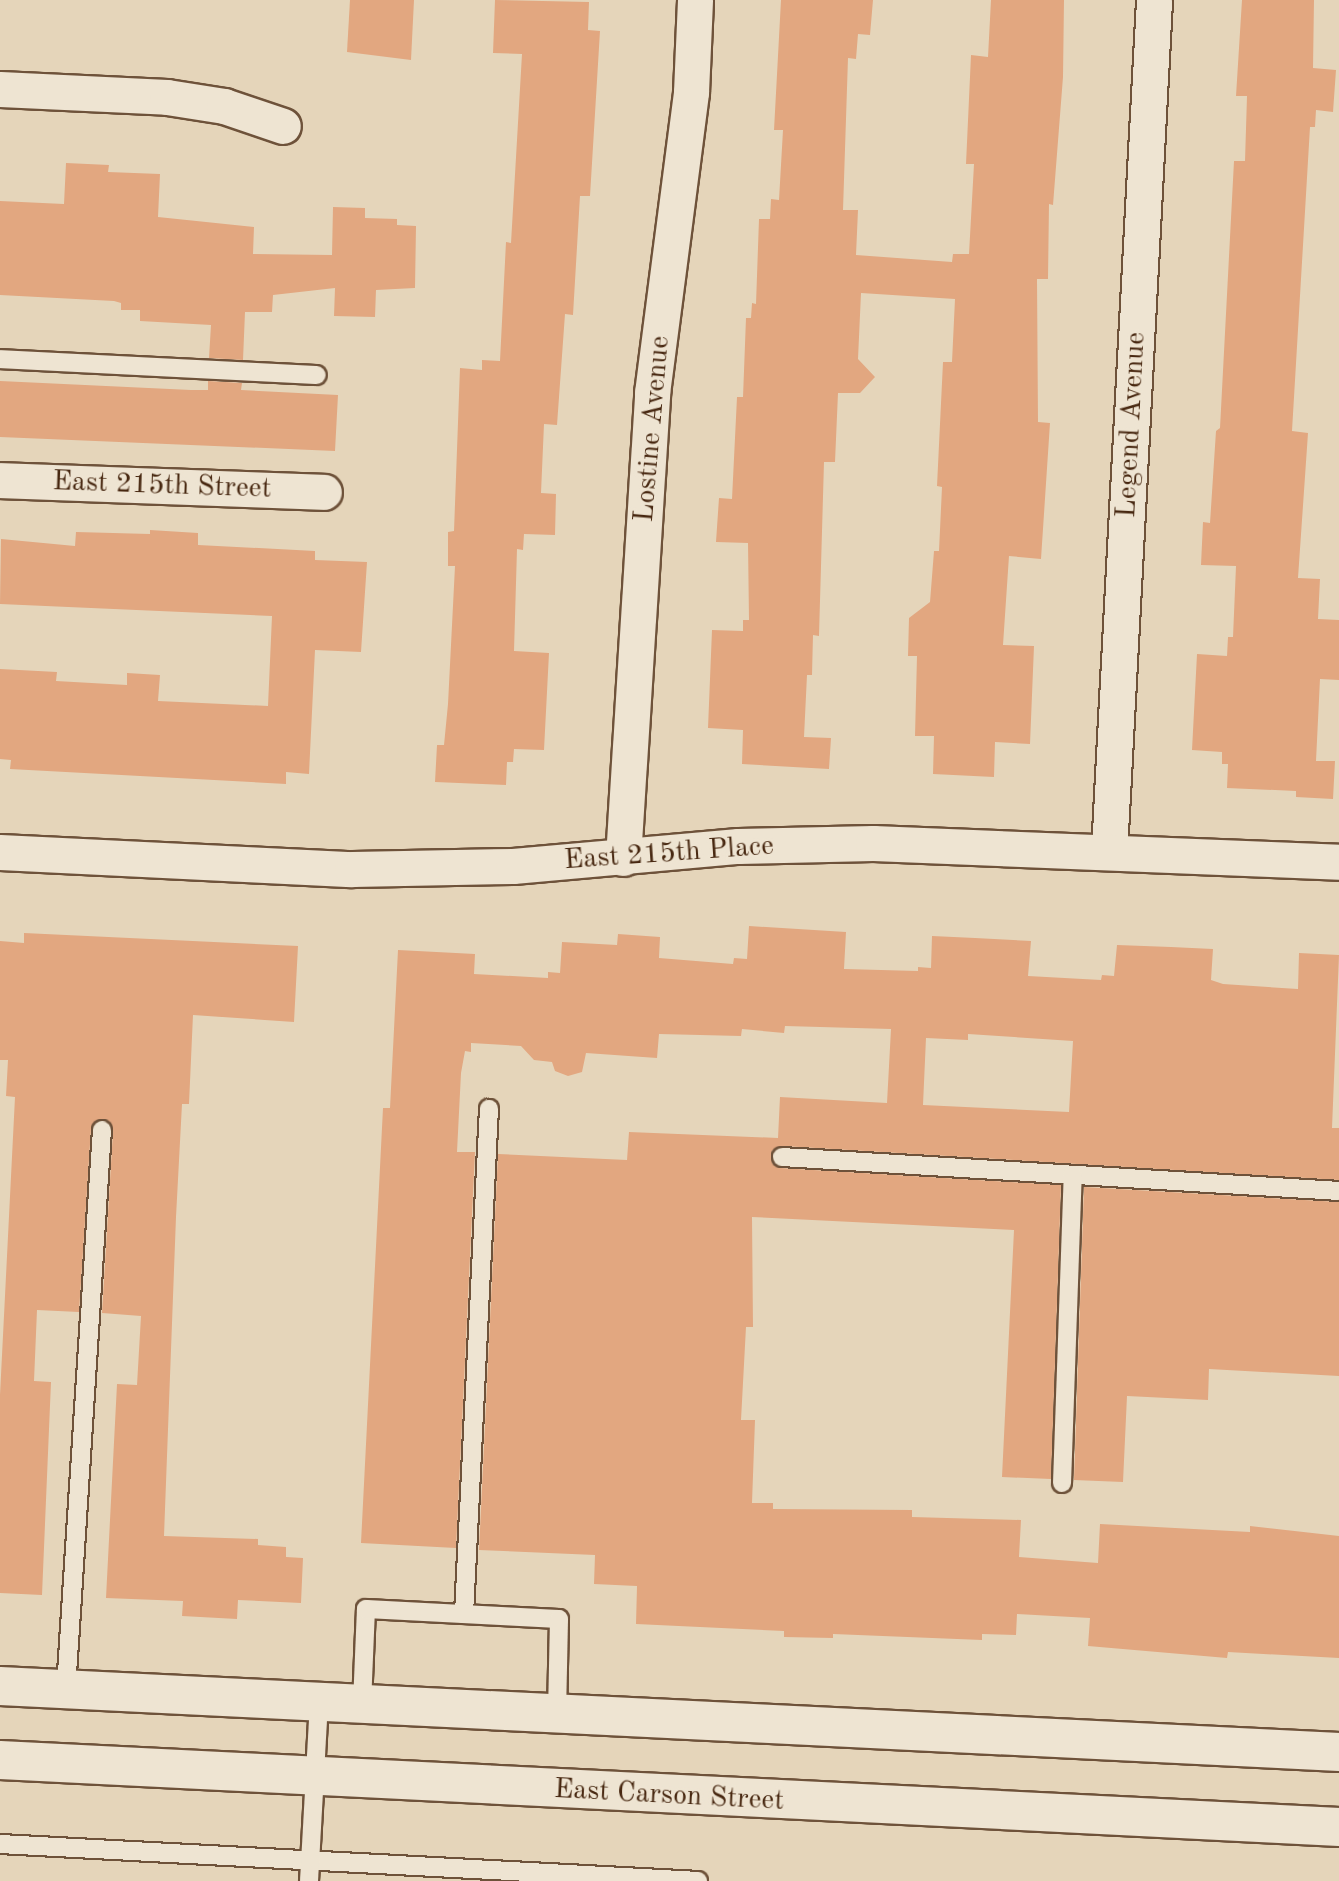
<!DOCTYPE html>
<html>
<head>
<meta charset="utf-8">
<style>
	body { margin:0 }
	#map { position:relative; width:1339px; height:1881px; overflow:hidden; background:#e5d5ba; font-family:"Old Standard TT",serif }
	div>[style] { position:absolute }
	.building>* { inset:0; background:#e2a780 }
	.roads { filter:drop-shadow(2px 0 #6e523a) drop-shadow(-2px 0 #6e523a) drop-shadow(0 2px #6e523a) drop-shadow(0 -2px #6e523a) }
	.lane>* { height:18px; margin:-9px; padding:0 9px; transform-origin:9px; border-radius:9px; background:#eee4d2 }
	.street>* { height:35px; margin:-17.5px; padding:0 17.5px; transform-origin:17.5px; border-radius:17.5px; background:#eee4d2 }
	.secondary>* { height:38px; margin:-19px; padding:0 19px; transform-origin:19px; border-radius:19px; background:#eee4d2 }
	span { translate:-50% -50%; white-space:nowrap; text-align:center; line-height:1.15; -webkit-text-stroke:6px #eee4d2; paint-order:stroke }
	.street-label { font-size:28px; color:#472710 }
</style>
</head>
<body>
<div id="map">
	<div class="building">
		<div style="clip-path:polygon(350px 0,414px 0,411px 60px,347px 52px)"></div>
		<div style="clip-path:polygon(495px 0,589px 2px,588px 30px,600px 31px,590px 196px,580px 196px,573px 315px,565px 314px,557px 425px,544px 424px,541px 493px,556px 494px,555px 535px,524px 534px,523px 550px,517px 549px,514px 651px,549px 653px,544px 750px,514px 749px,513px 762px,507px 762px,506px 785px,435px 782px,437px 745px,444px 745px,448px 704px,455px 566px,448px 566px,448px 532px,454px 531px,460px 368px,482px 370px,482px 360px,500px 361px,506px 242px,511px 243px,522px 54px,493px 53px)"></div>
		<div style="clip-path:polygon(781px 0,873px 0,870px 35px,858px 34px,856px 59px,848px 58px,843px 210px,858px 210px,856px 255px,952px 262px,953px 254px,969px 254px,974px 164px,966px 164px,971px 55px,988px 57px,991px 0,1064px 0,1063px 77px,1053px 205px,1049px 204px,1048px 279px,1037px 279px,1038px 422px,1050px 423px,1041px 559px,1009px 556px,1003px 645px,1034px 646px,1030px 744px,995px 742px,994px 777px,933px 774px,934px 736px,915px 736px,917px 656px,908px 656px,909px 618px,930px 602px,934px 551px,939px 551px,942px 487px,937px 486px,943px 362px,952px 362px,955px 299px,861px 293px,858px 359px,875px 377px,860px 393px,838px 393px,835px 462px,824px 462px,819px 636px,813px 635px,812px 675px,807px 675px,804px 737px,831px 738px,829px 769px,742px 764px,743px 730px,708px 728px,712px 630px,743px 631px,743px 620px,749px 620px,748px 543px,716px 542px,719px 498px,732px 499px,737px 397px,743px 397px,746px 318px,751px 318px,752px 303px,756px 304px,759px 219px,770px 219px,771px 199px,779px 200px,783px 130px,774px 130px)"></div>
		<div style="clip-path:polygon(1242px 0,1314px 0,1313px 68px,1336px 70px,1333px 112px,1316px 110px,1315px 127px,1310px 127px,1292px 431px,1308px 433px,1298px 578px,1320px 579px,1318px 619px,1339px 620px,1339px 680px,1320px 679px,1316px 761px,1335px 761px,1333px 799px,1296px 797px,1296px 791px,1227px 788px,1228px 764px,1222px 764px,1222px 752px,1192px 750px,1197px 654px,1227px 656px,1228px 637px,1233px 637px,1236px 566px,1201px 565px,1203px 522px,1210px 523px,1216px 431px,1220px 428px,1234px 161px,1245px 161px,1247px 96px,1236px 96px)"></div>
		<div style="clip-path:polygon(66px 163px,109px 165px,108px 172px,160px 174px,158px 217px,254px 227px,253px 254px,332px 255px,333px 207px,365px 208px,365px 218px,397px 219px,397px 225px,416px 226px,415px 288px,376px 290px,375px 317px,334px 316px,335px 288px,273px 295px,272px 312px,245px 312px,243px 360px,209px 358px,211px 325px,140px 321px,140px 310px,121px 310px,121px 303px,114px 301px,0 295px,0 201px,64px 204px)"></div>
		<div style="clip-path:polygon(0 381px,191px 390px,208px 390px,208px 381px,242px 383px,241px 390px,338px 395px,335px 451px,0 437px)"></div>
		<div style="clip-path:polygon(150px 530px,198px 533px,198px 545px,315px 551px,315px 560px,367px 562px,361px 652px,315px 650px,309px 774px,286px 772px,286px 784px,10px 769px,11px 760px,0 759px,0 669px,57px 672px,56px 681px,127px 685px,127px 673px,160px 675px,158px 701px,268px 706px,272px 616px,0 604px,1px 539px,75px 546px,76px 532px,150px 534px)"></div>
		<div style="clip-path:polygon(evenodd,749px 926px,846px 932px,844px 969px,918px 971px,918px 967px,931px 968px,932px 936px,975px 938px,1031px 941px,1028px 976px,1101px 980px,1102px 975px,1114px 976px,1117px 945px,1171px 947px,1213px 949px,1211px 980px,1223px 984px,1298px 989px,1299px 953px,1339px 955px,1332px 1128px,1339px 1128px,1339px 1180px,783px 1146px,772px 1151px,772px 1163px,781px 1168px,1061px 1185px,1051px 1479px,1002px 1477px,1014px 1230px,752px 1217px,753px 1327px,746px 1327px,741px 1420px,755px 1420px,752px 1503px,773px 1503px,773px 1509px,912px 1510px,912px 1517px,1021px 1520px,1019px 1557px,1098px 1563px,1100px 1524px,1250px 1532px,1250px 1526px,1339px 1536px,1339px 1658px,1228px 1652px,1227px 1658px,1088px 1646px,1090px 1618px,1017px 1614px,1016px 1635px,982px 1634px,982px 1640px,833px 1634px,833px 1638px,784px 1637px,784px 1631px,636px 1624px,637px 1586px,594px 1584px,595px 1555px,479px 1550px,498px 1154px,627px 1160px,629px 1132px,778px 1138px,780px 1097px,887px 1103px,891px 1029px,785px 1026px,784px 1033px,742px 1029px,741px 1036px,659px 1034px,657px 1058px,586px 1053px,582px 1072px,568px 1076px,555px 1071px,552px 1062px,534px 1060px,521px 1046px,471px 1043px,471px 1052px,465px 1051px,461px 1073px,457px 1152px,475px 1152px,456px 1548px,361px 1543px,383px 1108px,390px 1108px,398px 950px,475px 954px,474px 974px,548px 978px,548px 972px,560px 973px,562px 942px,617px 945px,618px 934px,660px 937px,659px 958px,733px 964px,734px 958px,747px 959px,749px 926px,968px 1034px,1073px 1041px,1069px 1112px,923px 1105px,926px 1038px,968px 1040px,968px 1034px)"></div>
		<div style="clip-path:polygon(24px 933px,298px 946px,294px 1022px,193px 1015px,189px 1104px,182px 1104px,176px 1217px,164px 1536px,258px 1539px,258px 1545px,286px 1547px,286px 1557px,303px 1558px,301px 1603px,238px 1600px,237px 1619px,182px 1616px,183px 1601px,106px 1598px,117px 1384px,137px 1385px,141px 1316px,102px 1313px,113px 1131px,102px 1119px,91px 1129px,79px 1312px,37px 1310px,34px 1381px,51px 1382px,42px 1595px,0 1593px,0 1395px,15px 1097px,6px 1096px,8px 1060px,0 1060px,0 941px,24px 943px)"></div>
		<div style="clip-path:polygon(1084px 1187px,1339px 1202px,1339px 1376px,1209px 1369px,1208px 1400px,1127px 1396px,1123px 1482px,1074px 1480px)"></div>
	</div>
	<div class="roads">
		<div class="lane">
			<div style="left:0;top:359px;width:317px;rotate:2.9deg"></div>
			<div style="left:782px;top:1157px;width:558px;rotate:3.49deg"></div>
			<div style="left:1062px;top:1483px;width:308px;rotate:-88deg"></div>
			<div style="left:464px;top:1614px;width:506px;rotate:-87.17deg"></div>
			<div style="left:66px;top:1689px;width:560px;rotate:-86.32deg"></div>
			<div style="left:362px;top:1704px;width:95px;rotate:-87.6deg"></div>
			<div style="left:366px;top:1609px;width:193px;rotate:3deg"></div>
			<div style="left:559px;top:1619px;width:95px;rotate:91.2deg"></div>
			<div style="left:0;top:1844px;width:699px;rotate:3.03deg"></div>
			<div style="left:309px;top:1881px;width:179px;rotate:-86.8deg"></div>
		</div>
		<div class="street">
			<div style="left:0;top:89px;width:167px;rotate:2.7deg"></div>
			<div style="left:167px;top:97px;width:58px;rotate:9deg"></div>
			<div style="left:224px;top:106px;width:62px;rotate:18.7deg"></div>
			<div style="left:0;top:480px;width:324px;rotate:2.1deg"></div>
			<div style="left:1109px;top:851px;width:852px;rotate:-86.97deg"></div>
			<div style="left:0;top:852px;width:352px;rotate:2.8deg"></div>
			<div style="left:352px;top:869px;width:161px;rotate:-1.1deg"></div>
			<div style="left:513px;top:866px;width:226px;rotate:-5.1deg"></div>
			<div style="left:738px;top:846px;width:135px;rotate:-1.3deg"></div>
			<div style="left:873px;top:843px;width:466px;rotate:2.3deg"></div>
			<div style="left:623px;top:858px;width:466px;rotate:-86.4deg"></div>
			<div style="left:652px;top:393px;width:304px;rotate:-82.6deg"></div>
			<div style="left:691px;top:92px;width:92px;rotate:-87.5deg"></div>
		</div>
		<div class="secondary">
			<div style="left:0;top:1686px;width:1341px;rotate:2.82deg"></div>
			<div style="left:0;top:1760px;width:1341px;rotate:2.86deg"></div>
		</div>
	</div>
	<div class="street-label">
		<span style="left:1132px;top:425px;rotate:-87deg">Legend Avenue</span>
		<span style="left:653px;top:429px;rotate:-85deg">Lostine Avenue</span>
		<span style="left:162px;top:486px;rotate:2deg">East 215th Street</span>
		<span style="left:669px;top:854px;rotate:-4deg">East 215th Place</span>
		<span style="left:669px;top:1796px;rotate:3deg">East Carson Street</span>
	</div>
</div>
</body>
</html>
